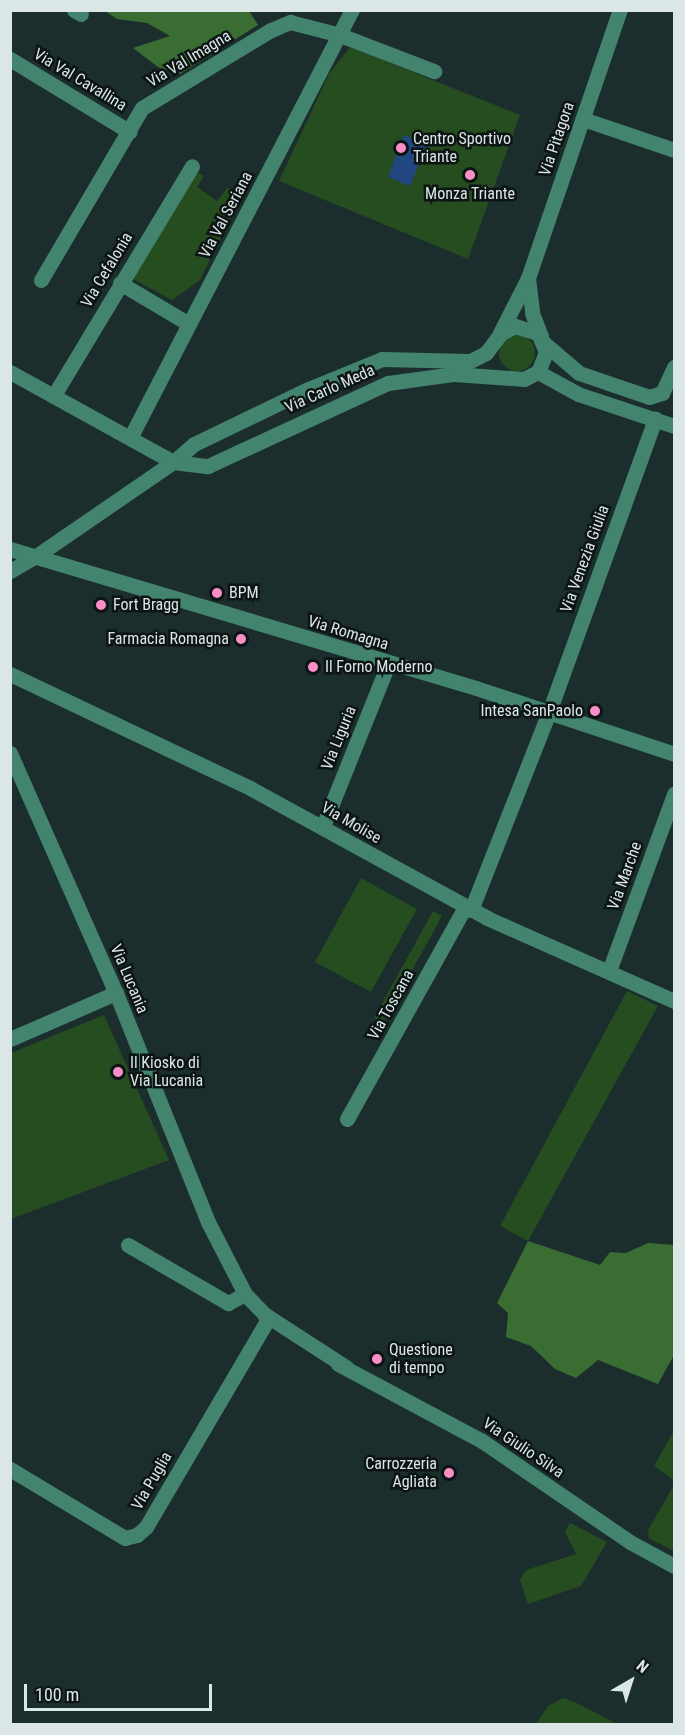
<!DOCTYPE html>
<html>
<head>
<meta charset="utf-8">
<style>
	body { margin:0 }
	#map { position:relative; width:685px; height:1735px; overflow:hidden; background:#1c2d2e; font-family:"Roboto Condensed",sans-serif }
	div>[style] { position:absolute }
	.green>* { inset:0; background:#254d1f }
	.round { border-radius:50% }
	.forest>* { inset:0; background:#3a6d32 }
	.water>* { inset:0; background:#224680 }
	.minor>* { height:15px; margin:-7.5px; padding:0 7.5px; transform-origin:7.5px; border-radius:7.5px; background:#43846f }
	.dots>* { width:16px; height:16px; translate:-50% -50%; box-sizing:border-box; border:3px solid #0c1414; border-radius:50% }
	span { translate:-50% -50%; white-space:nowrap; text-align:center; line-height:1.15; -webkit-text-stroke:5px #0c1414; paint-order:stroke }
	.street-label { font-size:16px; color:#dbe6e7 }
	.poi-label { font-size:16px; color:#dbe6e7 }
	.left { translate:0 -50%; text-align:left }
	.right { translate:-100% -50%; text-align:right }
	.frame { position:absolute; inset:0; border:12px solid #dbe6e7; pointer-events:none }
	.north { position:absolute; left:601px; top:1651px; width:60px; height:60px; -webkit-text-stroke:4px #0c1414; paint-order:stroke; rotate:39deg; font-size:16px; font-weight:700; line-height:24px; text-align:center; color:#dbe6e7 }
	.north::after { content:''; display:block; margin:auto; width:21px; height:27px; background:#dbe6e7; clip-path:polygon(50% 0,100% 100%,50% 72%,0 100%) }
	.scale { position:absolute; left:24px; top:1684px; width:188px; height:27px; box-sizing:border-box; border:3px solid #dbe6e7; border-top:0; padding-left:8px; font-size:18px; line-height:21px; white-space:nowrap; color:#dbe6e7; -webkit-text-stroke:4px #0c1414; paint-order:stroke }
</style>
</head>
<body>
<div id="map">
	<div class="green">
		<div style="clip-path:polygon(350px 47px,520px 115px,468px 259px,279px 181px,329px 74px)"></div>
		<div style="clip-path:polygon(195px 171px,204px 176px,197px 187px,217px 201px,227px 188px,242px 195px,200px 280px,172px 300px,131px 278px)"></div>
		<div class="round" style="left:499px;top:335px;width:36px;height:36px"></div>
		<div style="clip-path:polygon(361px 878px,417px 909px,371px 992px,315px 962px)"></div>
		<div style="clip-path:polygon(433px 911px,442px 916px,383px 1023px,374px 1018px)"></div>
		<div style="clip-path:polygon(627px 991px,658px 1006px,528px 1241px,500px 1226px)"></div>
		<div style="clip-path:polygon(104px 1015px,169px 1160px,11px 1219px,11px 1053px)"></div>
		<div style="clip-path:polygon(674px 1431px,674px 1480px,654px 1466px)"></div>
		<div style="clip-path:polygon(674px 1485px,674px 1551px,649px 1538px,648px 1530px)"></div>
		<div style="clip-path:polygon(570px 1523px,607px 1542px,581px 1586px,528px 1604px,520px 1580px,526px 1570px,576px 1554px,565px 1532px)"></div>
		<div style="clip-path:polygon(563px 1698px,579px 1704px,617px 1724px,536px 1724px,548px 1706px)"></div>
	</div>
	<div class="forest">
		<div style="clip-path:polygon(105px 11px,249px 11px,258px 25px,180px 74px,158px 67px,133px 48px,170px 36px,147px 23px,117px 19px)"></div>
		<div style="clip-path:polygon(528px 1241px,600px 1265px,610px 1252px,626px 1253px,648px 1243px,674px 1245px,674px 1355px,658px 1384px,598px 1360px,576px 1378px,555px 1369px,531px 1346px,506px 1337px,508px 1313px,497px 1303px)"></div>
	</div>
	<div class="water">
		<div style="clip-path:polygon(404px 135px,427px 144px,410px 186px,388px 177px)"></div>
	</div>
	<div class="minor">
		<div style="left:74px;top:10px;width:8px;rotate:30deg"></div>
		<div style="left:10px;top:59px;width:140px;rotate:31.3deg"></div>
		<div style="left:583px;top:119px;width:96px;rotate:18.8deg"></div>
		<div style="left:528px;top:278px;width:35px;rotate:83deg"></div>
		<div style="left:532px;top:313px;width:26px;rotate:69deg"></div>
		<div style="left:41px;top:280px;width:199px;rotate:-59.6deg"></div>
		<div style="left:142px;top:108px;width:151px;rotate:-31.2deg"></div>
		<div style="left:271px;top:30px;width:21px;rotate:-23deg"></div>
		<div style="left:290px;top:22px;width:52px;rotate:14.6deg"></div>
		<div style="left:340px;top:35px;width:101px;rotate:21deg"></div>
		<div style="left:120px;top:283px;width:80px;rotate:30.7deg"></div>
		<div style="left:500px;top:333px;width:62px;rotate:-63deg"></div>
		<div style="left:528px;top:278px;width:283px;rotate:-71.1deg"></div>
		<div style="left:544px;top:343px;width:46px;rotate:40.6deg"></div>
		<div style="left:579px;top:373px;width:74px;rotate:18.9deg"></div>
		<div style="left:649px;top:397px;width:14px;rotate:-17deg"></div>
		<div style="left:662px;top:393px;width:29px;rotate:-65deg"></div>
		<div style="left:10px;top:372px;width:186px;rotate:28.9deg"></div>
		<div style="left:173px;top:462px;width:35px;rotate:7deg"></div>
		<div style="left:208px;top:466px;width:198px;rotate:-24.8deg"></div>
		<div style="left:388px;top:383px;width:67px;rotate:-7.8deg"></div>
		<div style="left:454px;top:374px;width:70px;rotate:4.1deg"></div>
		<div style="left:524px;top:379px;width:16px;rotate:-27deg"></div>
		<div style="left:538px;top:372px;width:22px;rotate:-68deg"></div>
		<div style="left:546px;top:352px;width:21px;rotate:-113deg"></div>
		<div style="left:538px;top:333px;width:24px;rotate:-163deg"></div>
		<div style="left:515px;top:326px;width:16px;rotate:153deg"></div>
		<div style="left:501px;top:333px;width:25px;rotate:127deg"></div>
		<div style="left:486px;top:353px;width:18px;rotate:153deg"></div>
		<div style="left:470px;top:361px;width:88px;rotate:-178.7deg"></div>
		<div style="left:382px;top:359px;width:80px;rotate:157.9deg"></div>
		<div style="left:308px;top:389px;width:127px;rotate:154.2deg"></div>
		<div style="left:194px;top:444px;width:28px;rotate:139deg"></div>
		<div style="left:173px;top:462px;width:166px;rotate:145.5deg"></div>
		<div style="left:36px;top:556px;width:30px;rotate:150deg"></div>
		<div style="left:538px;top:372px;width:46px;rotate:28.8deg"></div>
		<div style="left:578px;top:394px;width:101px;rotate:18.4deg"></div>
		<div style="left:54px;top:395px;width:267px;rotate:-58.9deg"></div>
		<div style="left:131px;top:436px;width:480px;rotate:-62.6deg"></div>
		<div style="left:10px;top:549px;width:486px;rotate:16.6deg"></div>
		<div style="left:476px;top:688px;width:209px;rotate:18.4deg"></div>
		<div style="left:10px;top:674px;width:266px;rotate:25.4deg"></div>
		<div style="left:250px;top:788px;width:270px;rotate:28.7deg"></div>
		<div style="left:487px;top:918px;width:205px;rotate:23.9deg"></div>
		<div style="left:10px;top:753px;width:262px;rotate:66.2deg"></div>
		<div style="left:116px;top:993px;width:247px;rotate:68.1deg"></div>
		<div style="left:208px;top:1222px;width:81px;rotate:62.8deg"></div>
		<div style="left:245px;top:1294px;width:28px;rotate:46deg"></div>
		<div style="left:264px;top:1314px;width:98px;rotate:32.9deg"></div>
		<div style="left:323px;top:826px;width:175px;rotate:-68.1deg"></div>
		<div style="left:471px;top:910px;width:213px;rotate:-68.5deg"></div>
		<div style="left:549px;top:712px;width:312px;rotate:-70.1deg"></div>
		<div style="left:609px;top:971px;width:189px;rotate:-69.8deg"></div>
		<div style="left:10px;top:1039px;width:116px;rotate:-23.5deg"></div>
		<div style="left:347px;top:1119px;width:243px;rotate:-60.9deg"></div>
		<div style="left:128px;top:1245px;width:116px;rotate:30.1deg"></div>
		<div style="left:228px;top:1303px;width:19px;rotate:-28deg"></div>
		<div style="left:338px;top:1364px;width:163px;rotate:28.1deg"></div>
		<div style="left:482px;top:1441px;width:179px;rotate:34.3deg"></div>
		<div style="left:630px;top:1542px;width:50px;rotate:28.6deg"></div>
		<div style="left:10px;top:1469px;width:134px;rotate:31deg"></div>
		<div style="left:125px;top:1538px;width:12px;rotate:-14deg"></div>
		<div style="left:137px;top:1535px;width:12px;rotate:-42deg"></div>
		<div style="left:146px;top:1527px;width:243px;rotate:-59.6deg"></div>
	</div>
	<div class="dots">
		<div style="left:401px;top:148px;background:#fa8fc8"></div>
		<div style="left:470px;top:175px;background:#fa8fc8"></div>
		<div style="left:217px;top:593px;background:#fa8fc8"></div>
		<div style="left:101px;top:605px;background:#fa8fc8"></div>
		<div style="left:241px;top:639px;background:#fa8fc8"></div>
		<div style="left:313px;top:667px;background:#fa8fc8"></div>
		<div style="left:595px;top:711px;background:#fa8fc8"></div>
		<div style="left:118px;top:1072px;background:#fa8fc8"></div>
		<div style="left:377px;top:1359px;background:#fa8fc8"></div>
		<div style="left:449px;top:1473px;background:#fa8fc8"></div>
	</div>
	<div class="street-label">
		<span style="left:189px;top:59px;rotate:-31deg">Via Val Imagna</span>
		<span style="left:80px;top:80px;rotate:31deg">Via Val Cavallina</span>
		<span style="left:557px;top:139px;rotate:-71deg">Via Pitagora</span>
		<span style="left:226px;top:215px;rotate:-62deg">Via Val Seriana</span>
		<span style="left:107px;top:270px;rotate:-59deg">Via Cefalonia</span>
		<span style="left:330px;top:389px;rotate:-24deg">Via Carlo Meda</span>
		<span style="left:585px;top:559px;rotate:-70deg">Via Venezia Giulia</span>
		<span style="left:348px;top:633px;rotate:17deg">Via Romagna</span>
		<span style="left:339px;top:738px;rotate:-68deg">Via Liguria</span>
		<span style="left:351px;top:823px;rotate:30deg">Via Molise</span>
		<span style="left:625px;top:876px;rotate:-70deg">Via Marche</span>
		<span style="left:129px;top:979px;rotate:67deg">Via Lucania</span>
		<span style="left:391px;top:1005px;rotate:-61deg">Via Toscana</span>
		<span style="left:523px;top:1448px;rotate:34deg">Via Giulio Silva</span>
		<span style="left:152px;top:1481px;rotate:-60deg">Via Puglia</span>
	</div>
	<div class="poi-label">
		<span class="left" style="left:413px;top:148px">Centro Sportivo<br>Triante</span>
		<span style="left:470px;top:194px">Monza Triante</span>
		<span class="left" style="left:229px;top:593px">BPM</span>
		<span class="left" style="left:113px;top:605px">Fort Bragg</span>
		<span class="right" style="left:229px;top:639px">Farmacia Romagna</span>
		<span class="left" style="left:325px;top:667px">Il Forno Moderno</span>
		<span class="right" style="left:583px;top:711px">Intesa SanPaolo</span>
		<span class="left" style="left:130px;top:1072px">Il Kiosko di<br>Via Lucania</span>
		<span class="left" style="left:389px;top:1359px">Questione<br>di tempo</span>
		<span class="right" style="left:437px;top:1473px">Carrozzeria<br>Agliata</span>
	</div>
	<div class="frame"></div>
	<div class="north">N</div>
	<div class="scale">100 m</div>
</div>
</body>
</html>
